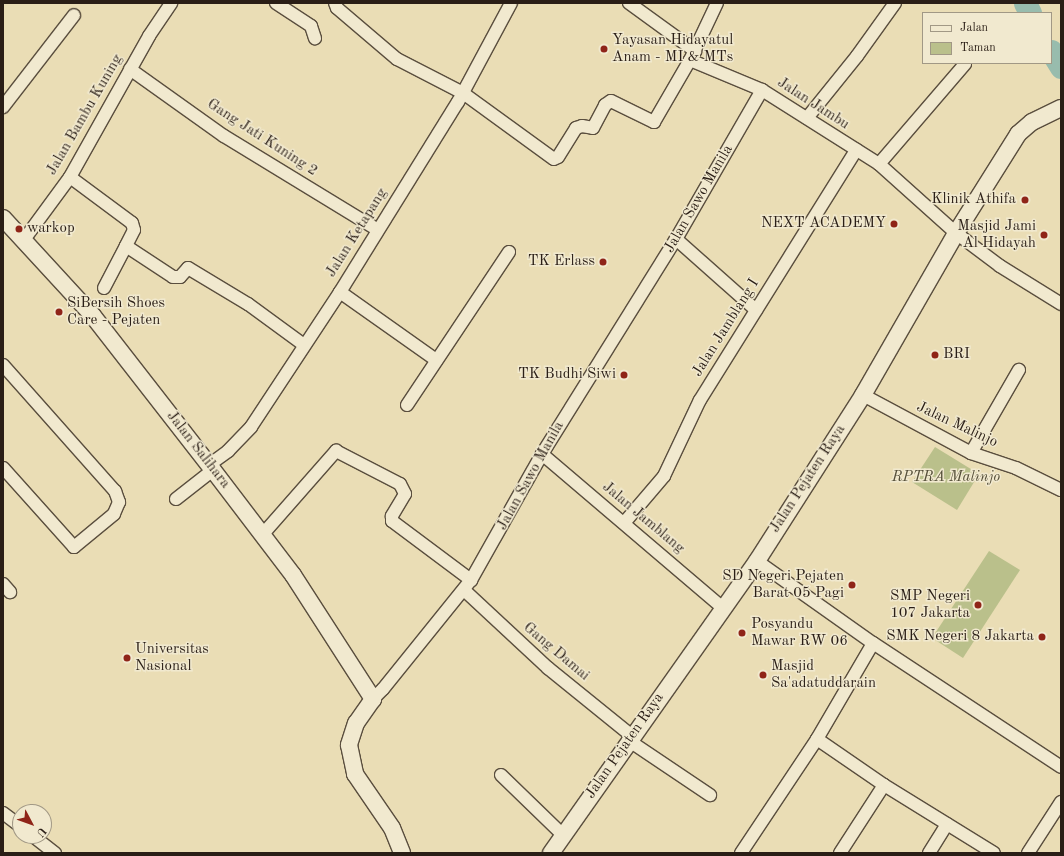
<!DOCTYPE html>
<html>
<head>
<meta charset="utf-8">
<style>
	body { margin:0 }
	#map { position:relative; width:1064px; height:856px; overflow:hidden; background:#eaddb5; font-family:"Old Standard TT",serif }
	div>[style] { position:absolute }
	.green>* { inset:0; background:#bac08b }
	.river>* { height:23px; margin:-11.5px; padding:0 11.5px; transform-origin:11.5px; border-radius:11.5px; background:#98bcad }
	.roads { filter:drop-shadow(1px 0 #5a4e3e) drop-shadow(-1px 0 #5a4e3e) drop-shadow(0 1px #5a4e3e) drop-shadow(0 -1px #5a4e3e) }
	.street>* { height:12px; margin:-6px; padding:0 6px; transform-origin:6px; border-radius:6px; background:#f1e9cf }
	.secondary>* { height:16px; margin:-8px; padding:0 8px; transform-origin:8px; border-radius:8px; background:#f1e9cf }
	.dots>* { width:11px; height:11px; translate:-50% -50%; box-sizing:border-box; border:2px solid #f1e9cf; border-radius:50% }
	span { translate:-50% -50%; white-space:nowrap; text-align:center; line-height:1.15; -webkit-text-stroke:3px #f1e9cf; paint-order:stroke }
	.poi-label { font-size:15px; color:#2a1e16 }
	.left { translate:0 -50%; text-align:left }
	.right { translate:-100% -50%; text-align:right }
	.street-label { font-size:15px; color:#2a1e16 }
	.park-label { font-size:15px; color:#554f39; font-style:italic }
	.frame { position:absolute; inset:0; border:4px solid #2a1e16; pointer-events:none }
	.legend { position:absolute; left:922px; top:12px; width:130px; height:52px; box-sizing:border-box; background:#f1e9cf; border:1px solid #a19885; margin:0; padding:5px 7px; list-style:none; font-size:12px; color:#2a1e16 }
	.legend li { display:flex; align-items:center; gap:8px; height:20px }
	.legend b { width:20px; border:1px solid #a19885 }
	.north { position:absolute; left:12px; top:804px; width:40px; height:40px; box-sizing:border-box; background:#f1e9cf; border:1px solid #a19885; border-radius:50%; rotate:131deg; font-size:11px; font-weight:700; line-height:16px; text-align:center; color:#2a1e16 }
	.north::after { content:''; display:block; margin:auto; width:14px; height:18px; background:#8f2418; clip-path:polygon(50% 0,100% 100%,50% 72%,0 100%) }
</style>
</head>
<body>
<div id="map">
	<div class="green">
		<div style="clip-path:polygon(935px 447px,979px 474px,957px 510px,912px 482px)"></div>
		<div style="clip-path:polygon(989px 551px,1020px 570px,963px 658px,932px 638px)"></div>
	</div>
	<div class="river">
		<div style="left:1025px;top:3px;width:11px;rotate:63deg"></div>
		<div style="left:1051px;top:51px;width:19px;rotate:58deg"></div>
	</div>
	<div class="roads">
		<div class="street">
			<div style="left:276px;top:3px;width:42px;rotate:33.3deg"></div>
			<div style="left:311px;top:26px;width:13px;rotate:72deg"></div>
			<div style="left:335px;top:3px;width:5px;rotate:68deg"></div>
			<div style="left:337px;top:8px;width:79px;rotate:40.4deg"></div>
			<div style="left:397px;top:59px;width:74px;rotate:27.3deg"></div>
			<div style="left:463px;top:93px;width:112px;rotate:36deg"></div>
			<div style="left:554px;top:159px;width:4px;rotate:-27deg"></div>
			<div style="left:558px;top:157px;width:34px;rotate:-58deg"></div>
			<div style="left:576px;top:128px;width:6px;rotate:-18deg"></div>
			<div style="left:582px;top:126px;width:11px;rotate:10deg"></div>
			<div style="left:593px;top:128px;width:26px;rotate:-62deg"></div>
			<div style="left:605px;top:105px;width:7px;rotate:-34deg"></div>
			<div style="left:611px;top:101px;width:48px;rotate:26deg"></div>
			<div style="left:654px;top:122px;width:72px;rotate:-59.9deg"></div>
			<div style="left:629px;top:3px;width:82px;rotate:36deg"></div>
			<div style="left:717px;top:3px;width:63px;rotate:115.3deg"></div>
			<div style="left:690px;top:60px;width:78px;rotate:22.6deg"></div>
			<div style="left:762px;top:90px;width:138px;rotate:32.3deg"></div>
			<div style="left:879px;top:164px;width:103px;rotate:41.9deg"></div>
			<div style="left:956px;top:233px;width:55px;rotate:36.9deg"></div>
			<div style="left:1000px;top:266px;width:72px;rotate:31.9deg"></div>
			<div style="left:130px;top:69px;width:115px;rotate:35.5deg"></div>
			<div style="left:224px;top:136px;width:180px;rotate:31.4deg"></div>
			<div style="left:3px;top:107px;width:116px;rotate:-52.3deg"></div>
			<div style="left:807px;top:118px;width:80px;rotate:-51.1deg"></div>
			<div style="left:857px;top:56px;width:65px;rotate:-54.4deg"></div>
			<div style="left:879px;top:164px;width:132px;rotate:-49.3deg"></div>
			<div style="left:70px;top:177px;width:77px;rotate:36.6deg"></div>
			<div style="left:132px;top:223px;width:7px;rotate:74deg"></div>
			<div style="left:134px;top:230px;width:18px;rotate:117deg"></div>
			<div style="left:126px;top:246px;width:56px;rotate:33.4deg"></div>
			<div style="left:173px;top:277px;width:7px"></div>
			<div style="left:180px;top:277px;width:12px;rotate:-48deg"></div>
			<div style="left:188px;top:268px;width:70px;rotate:31deg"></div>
			<div style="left:248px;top:304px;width:69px;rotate:36.2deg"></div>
			<div style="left:676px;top:239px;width:107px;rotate:41.6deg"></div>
			<div style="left:23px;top:241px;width:79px;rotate:-53.7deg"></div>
			<div style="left:70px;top:177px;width:162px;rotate:-60.7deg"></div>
			<div style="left:149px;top:36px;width:40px;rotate:-56deg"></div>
			<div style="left:104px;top:288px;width:47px;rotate:-62.4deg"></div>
			<div style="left:340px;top:292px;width:118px;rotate:35.3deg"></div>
			<div style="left:3px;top:365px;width:169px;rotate:48.4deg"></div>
			<div style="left:115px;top:491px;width:12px;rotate:70deg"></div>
			<div style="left:119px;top:502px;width:13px;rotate:113deg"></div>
			<div style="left:114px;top:514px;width:52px;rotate:140.5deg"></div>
			<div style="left:74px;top:547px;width:106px;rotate:-131.9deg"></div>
			<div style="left:863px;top:395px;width:123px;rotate:28.2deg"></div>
			<div style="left:971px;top:453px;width:47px;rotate:18.4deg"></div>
			<div style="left:1016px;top:468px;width:50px;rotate:26.1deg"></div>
			<div style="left:407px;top:405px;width:184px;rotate:-56.3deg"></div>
			<div style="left:971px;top:453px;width:96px;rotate:-60deg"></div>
			<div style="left:542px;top:454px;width:236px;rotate:40.4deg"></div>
			<div style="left:209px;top:465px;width:24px;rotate:-36deg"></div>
			<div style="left:228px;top:451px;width:33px;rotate:-46deg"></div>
			<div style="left:251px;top:427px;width:162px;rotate:-56.6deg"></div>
			<div style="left:340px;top:292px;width:224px;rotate:-58.2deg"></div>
			<div style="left:458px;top:102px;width:112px;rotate:-61.8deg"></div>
			<div style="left:176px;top:499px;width:47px;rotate:-38.1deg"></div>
			<div style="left:624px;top:523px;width:62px;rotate:-49.6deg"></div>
			<div style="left:664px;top:476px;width:84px;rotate:-64.7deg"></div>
			<div style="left:700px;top:400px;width:295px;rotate:-58deg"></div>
			<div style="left:263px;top:534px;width:111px;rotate:-48.7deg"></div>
			<div style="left:336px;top:451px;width:72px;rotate:27.3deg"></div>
			<div style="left:400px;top:484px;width:11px;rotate:63deg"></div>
			<div style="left:405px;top:494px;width:26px;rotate:121deg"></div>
			<div style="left:392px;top:516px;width:5px;rotate:90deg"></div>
			<div style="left:392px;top:521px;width:99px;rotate:36.8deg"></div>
			<div style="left:757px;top:561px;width:142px;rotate:35.3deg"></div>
			<div style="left:873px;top:643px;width:225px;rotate:33.4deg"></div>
			<div style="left:3px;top:584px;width:11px;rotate:49deg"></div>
			<div style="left:464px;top:590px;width:115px;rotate:42.9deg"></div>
			<div style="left:548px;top:668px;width:108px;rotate:39deg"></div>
			<div style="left:373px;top:699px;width:14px;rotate:-45deg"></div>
			<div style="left:383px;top:689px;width:140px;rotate:-51.1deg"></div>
			<div style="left:471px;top:580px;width:145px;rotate:-60.6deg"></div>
			<div style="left:542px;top:454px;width:253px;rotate:-58.1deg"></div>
			<div style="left:676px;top:239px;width:172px;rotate:-60deg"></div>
			<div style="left:817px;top:739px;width:81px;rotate:34.5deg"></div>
			<div style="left:884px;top:785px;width:129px;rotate:31.7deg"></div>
			<div style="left:628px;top:740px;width:99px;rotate:33.9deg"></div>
			<div style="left:501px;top:775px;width:88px;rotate:44.1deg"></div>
			<div style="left:3px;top:813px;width:21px;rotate:37deg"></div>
			<div style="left:33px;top:836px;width:28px;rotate:38deg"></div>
			<div style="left:741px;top:853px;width:137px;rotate:-56.3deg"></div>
			<div style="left:817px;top:739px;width:111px;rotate:-59.7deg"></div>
			<div style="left:840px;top:853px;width:81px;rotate:-57.1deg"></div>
			<div style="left:929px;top:853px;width:34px;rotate:-58deg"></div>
			<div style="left:1028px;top:853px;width:61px;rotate:-57.1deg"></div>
		</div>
		<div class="secondary">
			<div style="left:3px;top:218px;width:133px;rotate:47.4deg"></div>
			<div style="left:93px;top:316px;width:195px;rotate:52.1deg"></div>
			<div style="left:213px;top:470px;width:132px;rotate:52.7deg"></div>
			<div style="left:293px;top:575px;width:148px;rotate:57.2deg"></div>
			<div style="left:373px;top:699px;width:29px;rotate:125deg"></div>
			<div style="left:356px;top:723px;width:23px;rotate:108deg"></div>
			<div style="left:349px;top:745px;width:30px;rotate:78deg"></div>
			<div style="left:355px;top:774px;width:65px;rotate:55.6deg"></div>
			<div style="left:392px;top:828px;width:27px;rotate:68deg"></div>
			<div style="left:551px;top:853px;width:357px;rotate:-54.8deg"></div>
			<div style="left:757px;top:561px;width:197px;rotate:-57.4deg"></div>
			<div style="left:863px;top:395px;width:187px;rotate:-60.1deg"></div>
			<div style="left:956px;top:233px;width:117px;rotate:-57.9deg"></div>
			<div style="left:1018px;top:134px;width:18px;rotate:-41deg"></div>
			<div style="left:1032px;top:122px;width:32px;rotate:-26deg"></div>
		</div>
	</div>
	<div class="dots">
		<div style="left:604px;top:49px;background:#8f2418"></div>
		<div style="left:1025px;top:200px;background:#8f2418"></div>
		<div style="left:894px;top:224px;background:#8f2418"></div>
		<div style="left:19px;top:229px;background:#8f2418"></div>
		<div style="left:1044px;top:235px;background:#8f2418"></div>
		<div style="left:603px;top:262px;background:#8f2418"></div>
		<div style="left:59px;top:312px;background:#8f2418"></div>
		<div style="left:935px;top:355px;background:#8f2418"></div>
		<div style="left:624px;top:375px;background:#8f2418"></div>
		<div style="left:852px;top:585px;background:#8f2418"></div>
		<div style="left:978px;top:605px;background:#8f2418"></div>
		<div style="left:742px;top:633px;background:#8f2418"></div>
		<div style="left:1042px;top:637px;background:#8f2418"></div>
		<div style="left:127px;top:658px;background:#8f2418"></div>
		<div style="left:763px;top:675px;background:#8f2418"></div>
	</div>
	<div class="poi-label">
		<span class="left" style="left:612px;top:49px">Yayasan Hidayatul<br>Anam - MI &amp; MTs</span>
		<span class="right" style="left:1016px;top:200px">Klinik Athifa</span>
		<span class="right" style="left:886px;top:224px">NEXT ACADEMY</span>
		<span class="right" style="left:1036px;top:235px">Masjid Jami<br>Al Hidayah</span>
		<span class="left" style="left:27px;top:229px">warkop</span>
		<span class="right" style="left:595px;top:262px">TK Erlass</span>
		<span class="left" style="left:67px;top:312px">SiBersih Shoes<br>Care - Pejaten</span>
		<span class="left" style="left:943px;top:355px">BRI</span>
		<span class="right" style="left:616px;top:375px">TK Budhi Siwi</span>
		<span class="right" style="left:844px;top:585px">SD Negeri Pejaten<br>Barat 05 Pagi</span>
		<span class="right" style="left:970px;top:605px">SMP Negeri<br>107 Jakarta</span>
		<span class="left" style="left:751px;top:633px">Posyandu<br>Mawar RW 06</span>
		<span class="right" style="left:1034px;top:637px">SMK Negeri 8 Jakarta</span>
		<span class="left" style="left:135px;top:658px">Universitas<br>Nasional</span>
		<span class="left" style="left:771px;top:675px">Masjid<br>Sa'adatuddarain</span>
	</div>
	<div class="street-label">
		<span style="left:813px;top:104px;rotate:33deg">Jalan Jambu</span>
		<span style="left:85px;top:115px;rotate:-60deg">Jalan Bambu Kuning</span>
		<span style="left:262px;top:138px;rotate:33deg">Gang Jati Kuning 2</span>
		<span style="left:699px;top:199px;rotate:-60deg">Jalan Sawo Manila</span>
		<span style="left:357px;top:233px;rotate:-58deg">Jalan Ketapang</span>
		<span style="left:726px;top:328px;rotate:-58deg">Jalan Jamblang I</span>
		<span style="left:957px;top:425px;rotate:25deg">Jalan Malinjo</span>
		<span style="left:198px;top:450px;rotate:52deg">Jalan Salihara</span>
		<span style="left:531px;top:476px;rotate:-61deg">Jalan Sawo Manila</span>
		<span style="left:808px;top:479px;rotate:-57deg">Jalan Pejaten Raya</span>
		<span style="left:643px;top:518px;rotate:40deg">Jalan Jamblang</span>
		<span style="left:556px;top:652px;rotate:40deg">Gang Damai</span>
		<span style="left:625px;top:746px;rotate:-55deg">Jalan Pejaten Raya</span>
	</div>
	<div class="park-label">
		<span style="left:946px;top:478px">RPTRA Malinjo</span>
	</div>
	<div class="frame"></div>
	<ul class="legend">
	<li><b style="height:5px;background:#f1e9cf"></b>Jalan</li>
	<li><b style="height:11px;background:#bac08b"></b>Taman</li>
	</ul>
	<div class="north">U</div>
</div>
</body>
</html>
